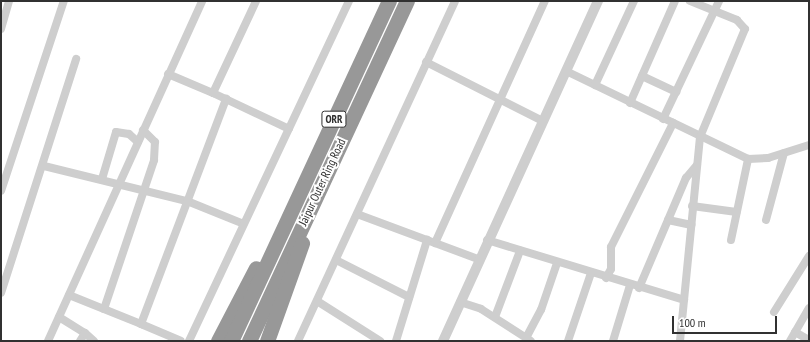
<!DOCTYPE html>
<html>
<head>
<meta charset="utf-8">
<style>
	body { margin:0 }
	#map { position:relative; width:810px; height:342px; overflow:hidden; background:#fff; font-family:"PT Sans Narrow",sans-serif }
	div>[style] { position:absolute }
	.minor>* { height:8px; margin:-4px; padding:0 4px; transform-origin:4px; border-radius:4px; background:#cecece }
	.tertiary>* { height:10px; margin:-5px; padding:0 5px; transform-origin:5px; border-radius:5px; background:#cecece }
	.motorway>* { height:15px; margin:-7.5px; padding:0 7.5px; transform-origin:7.5px; border-radius:7.5px; background:#989898 }
	span { translate:-50% -50%; white-space:nowrap; text-align:center; line-height:1.15; -webkit-text-stroke:4px #fff; paint-order:stroke }
	.shield-label span { padding:1px 3px; background:#fff; border:1px solid; border-radius:3px; -webkit-text-stroke-width:0 }
	.shield-label { font-size:11px; color:#313131; font-weight:700 }
	.street-label { font-size:12px; color:#313131 }
	.frame { position:absolute; inset:0; border:2px solid #313131; pointer-events:none }
	.scale { position:absolute; left:672px; top:316px; width:105px; height:18px; box-sizing:border-box; border:2px solid #313131; border-top:0; padding-left:5px; font-size:12px; line-height:14px; white-space:nowrap; color:#313131; -webkit-text-stroke:3px #fff; paint-order:stroke }
</style>
</head>
<body>
<div id="map">
	<div class="minor">
		<div style="left:1px;top:29px;width:29px;rotate:-74deg"></div>
		<div style="left:426px;top:62px;width:131px;rotate:26.8deg"></div>
		<div style="left:566px;top:71px;width:202px;rotate:25.8deg"></div>
		<div style="left:748px;top:159px;width:20px;rotate:-3deg"></div>
		<div style="left:768px;top:158px;width:43px;rotate:-17.6deg"></div>
		<div style="left:168px;top:74px;width:49px;rotate:22.9deg"></div>
		<div style="left:213px;top:93px;width:102px;rotate:-64.9deg"></div>
		<div style="left:642px;top:76px;width:38px;rotate:25deg"></div>
		<div style="left:595px;top:85px;width:93px;rotate:-65.1deg"></div>
		<div style="left:213px;top:93px;width:84px;rotate:25.3deg"></div>
		<div style="left:630px;top:103px;width:111px;rotate:-66.2deg"></div>
		<div style="left:663px;top:119px;width:131px;rotate:-64.6deg"></div>
		<div style="left:44px;top:166px;width:147px;rotate:13.8deg"></div>
		<div style="left:187px;top:201px;width:61px;rotate:22deg"></div>
		<div style="left:102px;top:179px;width:49px;rotate:-73.4deg"></div>
		<div style="left:116px;top:132px;width:13px;rotate:9deg"></div>
		<div style="left:129px;top:134px;width:12px;rotate:42deg"></div>
		<div style="left:1px;top:191px;width:200px;rotate:-71.7deg"></div>
		<div style="left:692px;top:206px;width:45px;rotate:7.6deg"></div>
		<div style="left:357px;top:214px;width:129px;rotate:20.4deg"></div>
		<div style="left:668px;top:220px;width:24px;rotate:12deg"></div>
		<div style="left:766px;top:220px;width:69px;rotate:-75deg"></div>
		<div style="left:487px;top:240px;width:206px;rotate:16.9deg"></div>
		<div style="left:731px;top:240px;width:83px;rotate:-78.1deg"></div>
		<div style="left:435px;top:243px;width:266px;rotate:-65.6deg"></div>
		<div style="left:336px;top:260px;width:82px;rotate:26.9deg"></div>
		<div style="left:606px;top:278px;width:10px;rotate:-61deg"></div>
		<div style="left:611px;top:269px;width:22px;rotate:-90deg"></div>
		<div style="left:611px;top:247px;width:139px;rotate:-63.4deg"></div>
		<div style="left:639px;top:288px;width:120px;rotate:-66.9deg"></div>
		<div style="left:686px;top:178px;width:17px;rotate:-50deg"></div>
		<div style="left:1px;top:293px;width:246px;rotate:-72.2deg"></div>
		<div style="left:69px;top:295px;width:78px;rotate:21.9deg"></div>
		<div style="left:141px;top:324px;width:241px;rotate:-69.3deg"></div>
		<div style="left:317px;top:301px;width:75px;rotate:32.4deg"></div>
		<div style="left:460px;top:302px;width:22px;rotate:18deg"></div>
		<div style="left:481px;top:309px;width:59px;rotate:32.6deg"></div>
		<div style="left:104px;top:309px;width:157px;rotate:-71.4deg"></div>
		<div style="left:154px;top:160px;width:18px;rotate:-87deg"></div>
		<div style="left:155px;top:142px;width:17px;rotate:-135deg"></div>
		<div style="left:774px;top:312px;width:66px;rotate:-58deg"></div>
		<div style="left:59px;top:317px;width:31px;rotate:32deg"></div>
		<div style="left:85px;top:333px;width:9px;rotate:122deg"></div>
		<div style="left:495px;top:317px;width:71px;rotate:-69.3deg"></div>
		<div style="left:141px;top:324px;width:43px;rotate:23deg"></div>
		<div style="left:795px;top:332px;width:16px;rotate:30deg"></div>
		<div style="left:85px;top:333px;width:12px;rotate:42deg"></div>
		<div style="left:526px;top:338px;width:32px;rotate:-62deg"></div>
		<div style="left:541px;top:310px;width:50px;rotate:-71.2deg"></div>
		<div style="left:48px;top:341px;width:373px;rotate:-65.6deg"></div>
		<div style="left:189px;top:341px;width:376px;rotate:-64.8deg"></div>
		<div style="left:298px;top:341px;width:374px;rotate:-65.2deg"></div>
		<div style="left:396px;top:341px;width:106px;rotate:-72.9deg"></div>
		<div style="left:568px;top:341px;width:72px;rotate:-71.3deg"></div>
		<div style="left:613px;top:341px;width:59px;rotate:-73.1deg"></div>
		<div style="left:680px;top:341px;width:205px;rotate:-84.4deg"></div>
		<div style="left:700px;top:137px;width:117px;rotate:-67.4deg"></div>
		<div style="left:745px;top:29px;width:12px;rotate:-132deg"></div>
		<div style="left:737px;top:20px;width:51px;rotate:-158deg"></div>
		<div style="left:790px;top:341px;width:38px;rotate:-60deg"></div>
	</div>
	<div class="tertiary">
		<div style="left:443px;top:341px;width:374px;rotate:-65.5deg"></div>
	</div>
	<div class="motorway">
		<div style="left:218px;top:341px;width:82px;rotate:-62.5deg"></div>
		<div style="left:231px;top:341px;width:375px;rotate:-65.1deg"></div>
		<div style="left:249px;top:341px;width:375px;rotate:-65.1deg"></div>
		<div style="left:267px;top:341px;width:104px;rotate:-70.3deg"></div>
	</div>
	<div class="shield-label">
		<span style="left:334px;top:119px">ORR</span>
	</div>
	<div class="street-label">
		<span style="left:322px;top:182px;rotate:-65deg">Jaipur Outer Ring Road</span>
	</div>
	<div class="frame"></div>
	<div class="scale">100 m</div>
</div>
</body>
</html>
